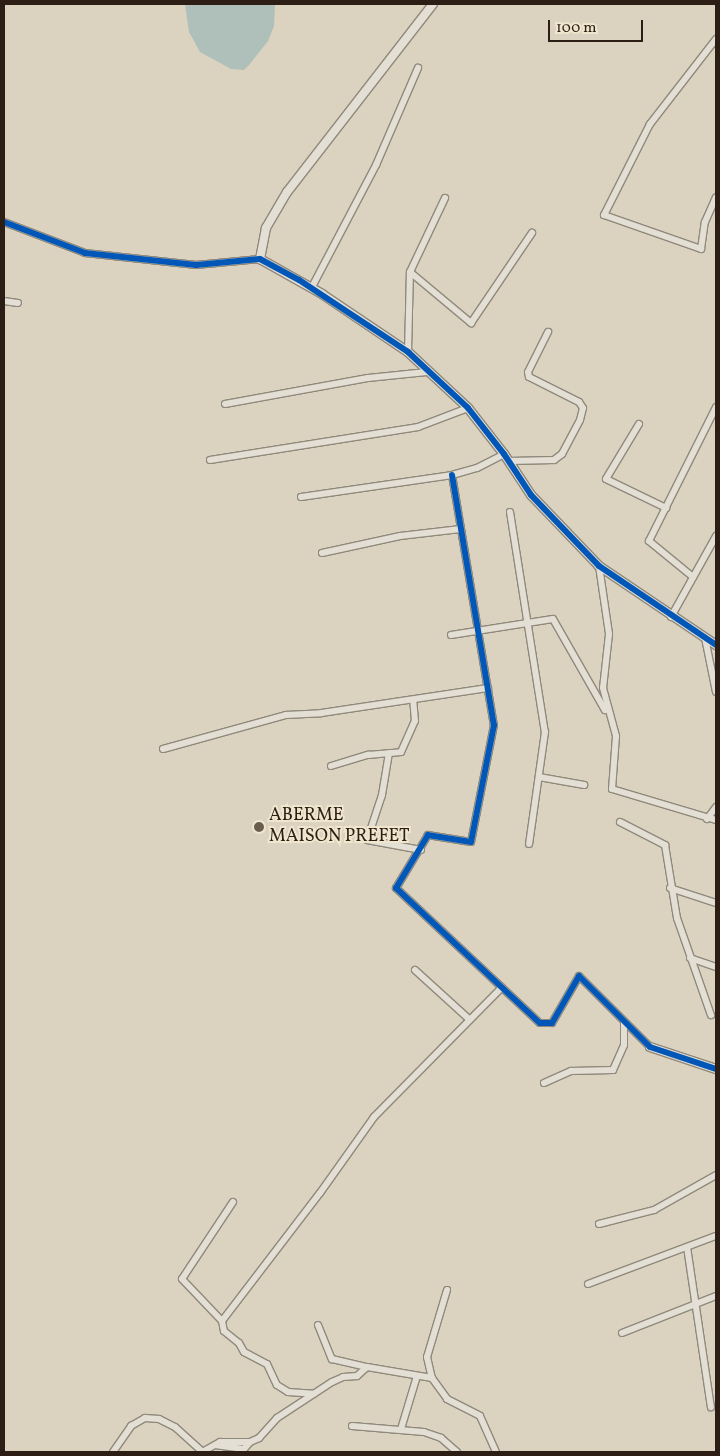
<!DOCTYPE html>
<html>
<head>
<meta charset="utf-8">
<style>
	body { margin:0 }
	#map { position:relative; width:720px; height:1456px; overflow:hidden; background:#dbd3bf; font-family:Vollkorn,serif }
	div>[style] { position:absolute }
	.water>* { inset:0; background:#aec0b9 }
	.roads { filter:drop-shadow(1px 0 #8f897c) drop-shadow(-1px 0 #8f897c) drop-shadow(0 1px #8f897c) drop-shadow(0 -1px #8f897c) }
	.minor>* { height:6px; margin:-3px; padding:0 3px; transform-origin:3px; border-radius:3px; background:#e4dfd4 }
	.tertiary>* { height:8px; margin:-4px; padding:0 4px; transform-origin:4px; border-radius:4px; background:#e4dfd4 }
	.cycleway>* { height:6px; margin:-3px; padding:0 3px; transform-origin:3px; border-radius:3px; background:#0057b8 }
	.dots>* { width:14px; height:14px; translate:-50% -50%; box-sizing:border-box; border:2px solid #f0e6cd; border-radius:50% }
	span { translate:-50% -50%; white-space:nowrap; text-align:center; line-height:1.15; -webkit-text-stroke:4px #f0e6cd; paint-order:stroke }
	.poi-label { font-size:18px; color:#2c1e15 }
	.left { translate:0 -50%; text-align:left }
	.frame { position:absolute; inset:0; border:5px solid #2c1e15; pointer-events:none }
	.scale { position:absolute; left:548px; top:20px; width:95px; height:22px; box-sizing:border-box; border:2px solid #2c1e15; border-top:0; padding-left:6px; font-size:15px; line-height:18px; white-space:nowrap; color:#2c1e15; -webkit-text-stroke:4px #f0e6cd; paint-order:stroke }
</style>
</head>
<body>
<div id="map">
	<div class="water">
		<div style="clip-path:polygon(185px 4px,275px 4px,274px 26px,268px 41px,249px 65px,244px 70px,231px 69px,200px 52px,189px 32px)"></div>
	</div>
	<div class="roads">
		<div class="minor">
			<div style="left:716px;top:39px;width:108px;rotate:127.8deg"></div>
			<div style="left:650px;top:124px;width:102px;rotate:116.8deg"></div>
			<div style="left:604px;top:215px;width:103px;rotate:19.3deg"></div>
			<div style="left:701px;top:249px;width:27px;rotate:-82deg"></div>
			<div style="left:705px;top:222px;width:27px;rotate:-66deg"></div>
			<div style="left:4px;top:222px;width:87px;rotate:20.9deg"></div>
			<div style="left:85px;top:253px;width:112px;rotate:6.2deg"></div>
			<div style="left:196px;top:265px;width:64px;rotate:-5.4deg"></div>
			<div style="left:410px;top:272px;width:80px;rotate:39.9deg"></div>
			<div style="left:471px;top:323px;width:109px;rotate:-55.9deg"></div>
			<div style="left:312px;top:287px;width:138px;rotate:-62.3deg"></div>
			<div style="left:376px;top:165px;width:106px;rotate:-66.6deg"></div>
			<div style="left:4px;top:301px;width:14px;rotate:8deg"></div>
			<div style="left:408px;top:352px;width:80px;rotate:-88.6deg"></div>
			<div style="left:410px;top:272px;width:82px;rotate:-64.7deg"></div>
			<div style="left:225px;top:404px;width:145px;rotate:-10.3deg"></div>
			<div style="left:368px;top:378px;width:59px;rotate:-5.8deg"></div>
			<div style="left:639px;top:424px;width:64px;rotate:121deg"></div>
			<div style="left:606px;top:479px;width:67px;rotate:25.8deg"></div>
			<div style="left:210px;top:460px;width:211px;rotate:-9deg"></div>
			<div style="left:418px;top:427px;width:53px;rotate:-20.8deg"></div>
			<div style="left:509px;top:461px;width:45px;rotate:-1.3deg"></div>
			<div style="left:554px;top:460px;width:10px;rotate:-37deg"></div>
			<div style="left:562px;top:454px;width:38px;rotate:-62deg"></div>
			<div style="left:580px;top:420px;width:12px;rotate:-76deg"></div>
			<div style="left:583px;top:408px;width:7px;rotate:-124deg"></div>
			<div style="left:579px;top:402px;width:56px;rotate:-153.4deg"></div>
			<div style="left:529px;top:377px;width:5px;rotate:-101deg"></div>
			<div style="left:528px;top:372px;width:45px;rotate:-63.4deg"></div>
			<div style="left:452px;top:475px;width:254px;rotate:80.5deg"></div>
			<div style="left:494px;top:725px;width:119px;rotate:101.1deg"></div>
			<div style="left:471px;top:842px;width:44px;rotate:-170.8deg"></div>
			<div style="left:428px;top:835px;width:62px;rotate:121.1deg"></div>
			<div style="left:396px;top:888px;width:197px;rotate:43.2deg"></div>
			<div style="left:540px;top:1023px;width:12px"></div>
			<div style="left:552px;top:1023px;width:54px;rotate:-60.1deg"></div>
			<div style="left:579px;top:976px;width:100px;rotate:45deg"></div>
			<div style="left:301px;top:497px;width:153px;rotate:-8.3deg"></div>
			<div style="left:452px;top:475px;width:26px;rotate:-16deg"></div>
			<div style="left:477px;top:468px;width:30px;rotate:-27deg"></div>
			<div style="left:510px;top:512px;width:223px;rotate:81deg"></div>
			<div style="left:545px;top:732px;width:113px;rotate:98.1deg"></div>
			<div style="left:322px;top:553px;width:80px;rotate:-12.3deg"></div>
			<div style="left:400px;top:536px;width:61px;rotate:-6.5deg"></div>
			<div style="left:599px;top:566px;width:69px;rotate:81.6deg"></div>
			<div style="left:609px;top:634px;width:54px;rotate:96.3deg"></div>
			<div style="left:603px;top:688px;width:50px;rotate:74.8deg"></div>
			<div style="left:616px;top:736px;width:53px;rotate:94.3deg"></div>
			<div style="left:612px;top:789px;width:109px;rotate:16.6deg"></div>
			<div style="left:693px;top:577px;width:57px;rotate:-140.7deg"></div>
			<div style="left:649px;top:541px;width:150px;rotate:-63.4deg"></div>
			<div style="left:671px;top:617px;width:93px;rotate:-60.9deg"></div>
			<div style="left:451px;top:635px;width:103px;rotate:-8.9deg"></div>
			<div style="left:553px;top:619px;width:105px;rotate:60.3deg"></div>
			<div style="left:705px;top:638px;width:55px;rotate:78.5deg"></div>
			<div style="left:163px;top:749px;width:128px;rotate:-15.5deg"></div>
			<div style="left:286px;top:715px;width:35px;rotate:-3deg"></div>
			<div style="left:321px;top:713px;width:169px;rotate:-8.5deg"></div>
			<div style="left:389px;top:753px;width:43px;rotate:99.5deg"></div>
			<div style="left:382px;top:795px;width:47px;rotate:108.4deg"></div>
			<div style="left:367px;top:840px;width:55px;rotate:10.5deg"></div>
			<div style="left:331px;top:766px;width:39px;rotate:-17deg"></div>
			<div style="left:368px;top:755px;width:33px;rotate:-5deg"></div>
			<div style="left:401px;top:752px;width:34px;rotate:-66deg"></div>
			<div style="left:415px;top:721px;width:21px;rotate:-95deg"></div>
			<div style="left:539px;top:777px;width:46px;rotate:10.1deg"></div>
			<div style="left:707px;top:819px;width:15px;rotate:-53deg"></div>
			<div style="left:620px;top:822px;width:51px;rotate:27.1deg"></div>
			<div style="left:665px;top:845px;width:74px;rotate:80.7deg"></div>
			<div style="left:677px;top:918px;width:103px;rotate:70.7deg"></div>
			<div style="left:670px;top:888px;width:48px;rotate:18.1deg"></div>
			<div style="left:690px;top:958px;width:28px;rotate:19deg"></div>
			<div style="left:415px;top:970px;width:74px;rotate:42.3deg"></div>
			<div style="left:544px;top:1083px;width:30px;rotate:-24deg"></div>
			<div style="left:571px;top:1071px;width:42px;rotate:-1.4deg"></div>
			<div style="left:613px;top:1070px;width:27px;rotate:-66deg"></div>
			<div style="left:624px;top:1045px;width:23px;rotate:-90deg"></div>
			<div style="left:233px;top:1202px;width:92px;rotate:123.5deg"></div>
			<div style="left:182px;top:1279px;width:58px;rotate:46.4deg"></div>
			<div style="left:222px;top:1321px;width:10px;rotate:79deg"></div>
			<div style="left:224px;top:1331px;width:19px;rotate:39deg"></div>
			<div style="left:239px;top:1343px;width:10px;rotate:61deg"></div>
			<div style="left:244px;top:1352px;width:26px;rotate:28deg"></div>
			<div style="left:267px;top:1364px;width:23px;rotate:65deg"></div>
			<div style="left:277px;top:1385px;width:13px;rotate:32deg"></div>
			<div style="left:288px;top:1392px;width:26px;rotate:4deg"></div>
			<div style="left:599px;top:1224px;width:57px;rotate:-14.3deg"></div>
			<div style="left:654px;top:1210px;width:71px;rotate:-29.4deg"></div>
			<div style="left:687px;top:1247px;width:162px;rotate:81.5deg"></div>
			<div style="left:588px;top:1284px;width:137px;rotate:-20.6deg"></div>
			<div style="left:447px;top:1290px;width:70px;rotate:106.6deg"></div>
			<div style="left:427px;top:1357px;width:22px;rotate:77deg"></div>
			<div style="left:432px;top:1378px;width:26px;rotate:54deg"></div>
			<div style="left:447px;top:1399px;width:37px;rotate:27deg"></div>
			<div style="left:480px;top:1416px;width:39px;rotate:66deg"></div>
			<div style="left:222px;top:1321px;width:161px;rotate:-52.6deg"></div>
			<div style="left:320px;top:1193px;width:93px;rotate:-54.6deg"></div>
			<div style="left:374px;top:1117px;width:182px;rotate:-45.4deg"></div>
			<div style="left:318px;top:1325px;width:37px;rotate:68deg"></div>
			<div style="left:332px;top:1359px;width:36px;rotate:13deg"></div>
			<div style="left:622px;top:1333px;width:101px;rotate:-21.5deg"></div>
			<div style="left:352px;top:1426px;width:72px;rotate:4.8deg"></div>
			<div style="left:424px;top:1432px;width:18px;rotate:19deg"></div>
			<div style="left:441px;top:1438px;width:21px;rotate:41deg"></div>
			<div style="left:401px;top:1429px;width:55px;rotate:-73.2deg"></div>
			<div style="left:215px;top:1445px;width:29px;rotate:8deg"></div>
			<div style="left:244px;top:1449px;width:9px;rotate:-49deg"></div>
			<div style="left:113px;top:1452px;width:32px;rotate:-55deg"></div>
			<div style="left:131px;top:1426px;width:16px;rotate:-30deg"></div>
			<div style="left:145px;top:1418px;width:14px;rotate:4deg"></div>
			<div style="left:159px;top:1419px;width:18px;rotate:27deg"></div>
			<div style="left:175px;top:1427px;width:38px;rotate:42deg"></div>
			<div style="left:202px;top:1452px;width:21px;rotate:-29deg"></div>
			<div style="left:220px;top:1442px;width:30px"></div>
			<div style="left:250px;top:1442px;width:10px;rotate:-24deg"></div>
			<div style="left:259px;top:1438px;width:27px;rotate:-48deg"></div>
			<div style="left:277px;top:1418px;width:66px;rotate:-33.2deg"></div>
			<div style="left:332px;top:1382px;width:12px;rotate:-24deg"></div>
			<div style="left:343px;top:1377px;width:14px;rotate:-4deg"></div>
			<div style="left:357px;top:1376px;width:13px;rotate:-42deg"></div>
			<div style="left:367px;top:1367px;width:66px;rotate:9.6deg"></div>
		</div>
		<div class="tertiary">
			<div style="left:433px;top:4px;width:238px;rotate:127.8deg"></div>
			<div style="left:287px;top:192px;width:42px;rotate:120.3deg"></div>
			<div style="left:266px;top:228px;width:32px;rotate:101deg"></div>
			<div style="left:260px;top:259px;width:71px;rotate:29.4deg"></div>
			<div style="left:322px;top:294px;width:104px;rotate:34deg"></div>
			<div style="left:408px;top:352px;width:82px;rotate:43deg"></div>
			<div style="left:468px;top:408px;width:58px;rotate:52deg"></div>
			<div style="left:504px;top:454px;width:49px;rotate:56.6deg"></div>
			<div style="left:531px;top:495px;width:98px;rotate:46.2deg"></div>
			<div style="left:599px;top:566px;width:141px;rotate:34deg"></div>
			<div style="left:650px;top:1047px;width:70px;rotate:18.4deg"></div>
		</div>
	</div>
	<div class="cycleway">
		<div style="left:4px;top:222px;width:87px;rotate:20.9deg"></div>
		<div style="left:85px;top:253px;width:112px;rotate:6.2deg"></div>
		<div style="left:196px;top:265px;width:64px;rotate:-5.4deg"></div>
		<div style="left:260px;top:259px;width:44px;rotate:28.3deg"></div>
		<div style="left:299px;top:280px;width:131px;rotate:33.4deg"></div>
		<div style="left:408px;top:352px;width:82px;rotate:43deg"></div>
		<div style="left:468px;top:408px;width:58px;rotate:52deg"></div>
		<div style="left:504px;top:454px;width:49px;rotate:56.6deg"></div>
		<div style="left:531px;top:495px;width:98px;rotate:46.2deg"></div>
		<div style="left:599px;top:566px;width:141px;rotate:34deg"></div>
		<div style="left:452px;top:475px;width:254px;rotate:80.5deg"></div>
		<div style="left:494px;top:725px;width:119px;rotate:101.1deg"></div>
		<div style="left:471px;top:842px;width:44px;rotate:-170.8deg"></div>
		<div style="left:428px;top:835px;width:62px;rotate:121.1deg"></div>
		<div style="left:396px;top:888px;width:197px;rotate:43.2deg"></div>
		<div style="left:540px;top:1023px;width:12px"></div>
		<div style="left:552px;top:1023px;width:54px;rotate:-60.1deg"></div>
		<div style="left:579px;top:976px;width:100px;rotate:45deg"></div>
		<div style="left:650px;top:1047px;width:70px;rotate:18.4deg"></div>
	</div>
	<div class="dots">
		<div style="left:259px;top:827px;background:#695d50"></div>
	</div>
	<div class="poi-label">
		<span class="left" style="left:269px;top:827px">ABERME<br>MAISON PREFET</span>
	</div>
	<div class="frame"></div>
	<div class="scale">100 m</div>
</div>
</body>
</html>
